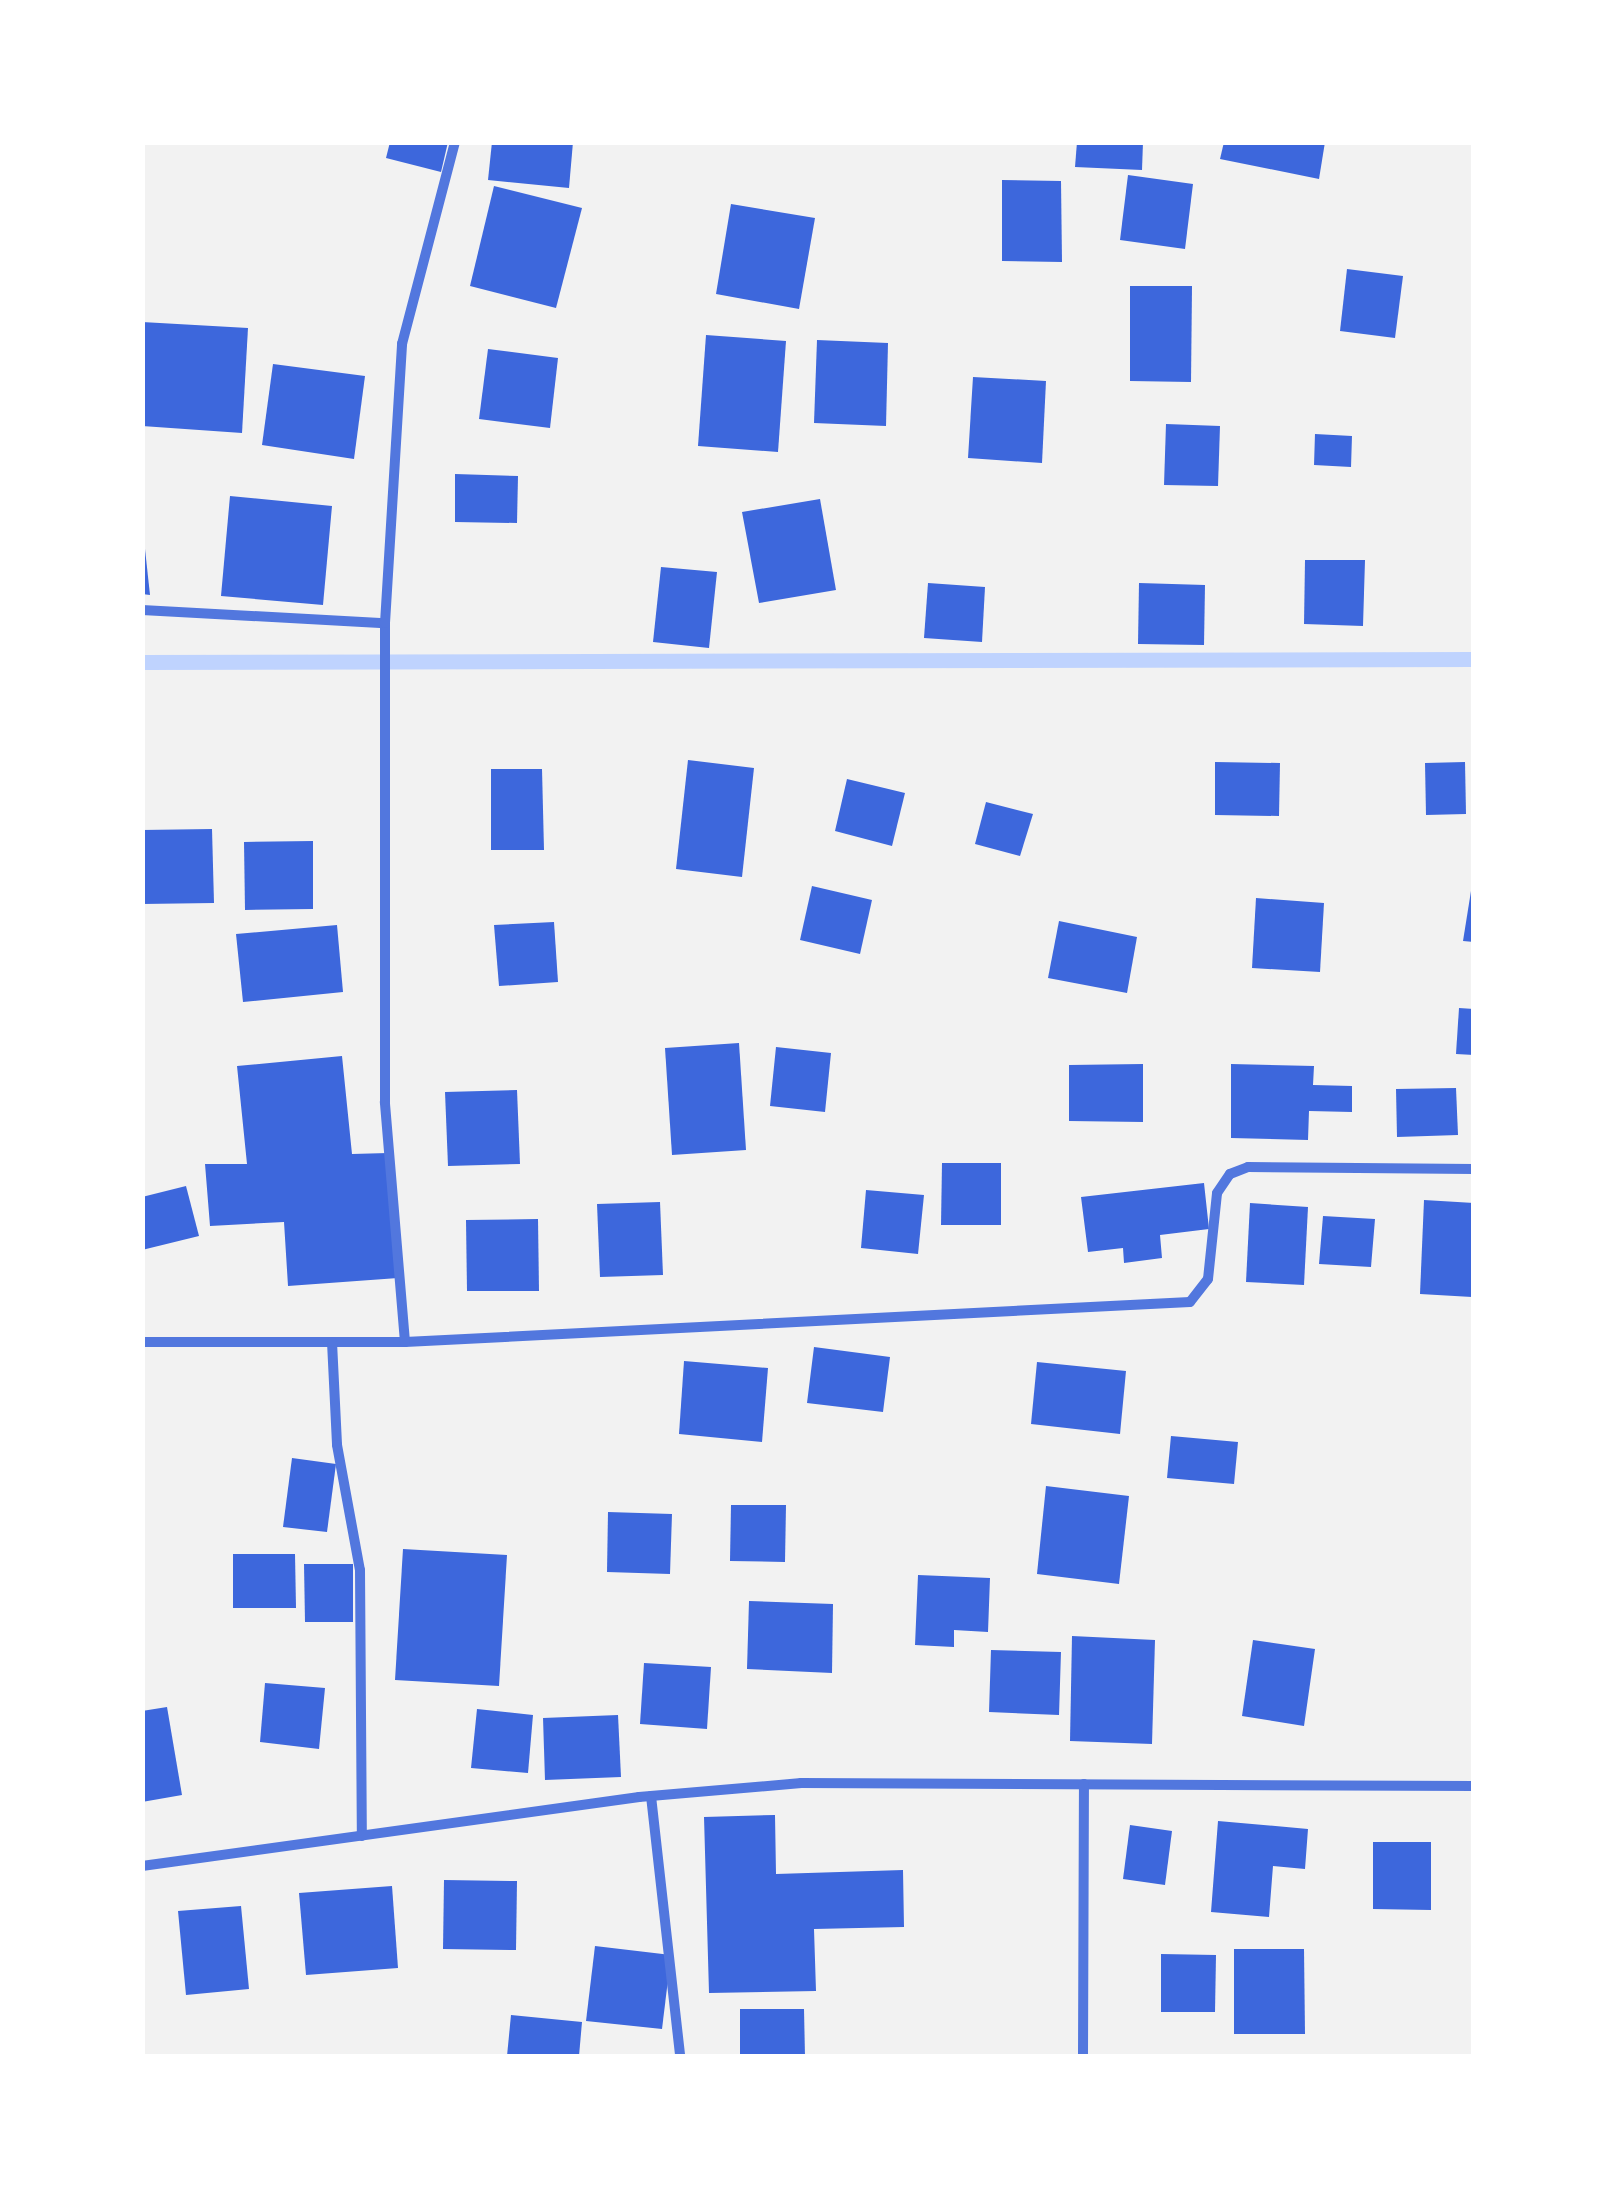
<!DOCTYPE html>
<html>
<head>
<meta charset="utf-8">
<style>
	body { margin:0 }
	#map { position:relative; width:1616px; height:2199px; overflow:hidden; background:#f2f2f2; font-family:"IBM Plex Sans",sans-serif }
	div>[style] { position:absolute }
	.stream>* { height:15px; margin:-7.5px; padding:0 7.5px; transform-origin:7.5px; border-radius:7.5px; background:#bfd3fe }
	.building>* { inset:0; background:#3d67dc }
	.minor>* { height:10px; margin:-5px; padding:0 5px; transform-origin:5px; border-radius:5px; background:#5277de }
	span { translate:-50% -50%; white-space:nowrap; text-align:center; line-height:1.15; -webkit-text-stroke:9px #fff; paint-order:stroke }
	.frame { position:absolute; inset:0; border:145px solid #fff; pointer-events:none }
</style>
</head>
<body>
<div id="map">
	<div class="stream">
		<div style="left:142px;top:662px;width:1332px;rotate:-0.13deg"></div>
	</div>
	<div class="building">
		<div style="clip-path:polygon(390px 142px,448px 142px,441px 172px,386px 158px)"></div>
		<div style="clip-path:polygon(492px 142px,573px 142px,569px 188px,488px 180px)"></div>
		<div style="clip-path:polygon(1077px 142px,1143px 142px,1142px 170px,1075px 167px)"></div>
		<div style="clip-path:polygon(1224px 142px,1325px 142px,1319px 179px,1220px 159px)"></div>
		<div style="clip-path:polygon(1128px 175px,1193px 184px,1185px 249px,1120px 240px)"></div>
		<div style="clip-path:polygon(1002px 180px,1061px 181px,1062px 262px,1002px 261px)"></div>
		<div style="clip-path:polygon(494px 186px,582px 208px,556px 308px,470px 286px)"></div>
		<div style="clip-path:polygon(731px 204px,815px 218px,799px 309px,716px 294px)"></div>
		<div style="clip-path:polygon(1347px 269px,1403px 276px,1395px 338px,1340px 331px)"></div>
		<div style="clip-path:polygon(1130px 286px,1192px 286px,1191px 382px,1130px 381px)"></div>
		<div style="clip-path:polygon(142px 322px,248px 328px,242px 433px,142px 426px)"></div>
		<div style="clip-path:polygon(706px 335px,786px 341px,778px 452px,698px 446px)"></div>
		<div style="clip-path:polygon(817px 340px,888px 343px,886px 426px,814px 423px)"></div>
		<div style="clip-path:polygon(488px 349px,558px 358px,550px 428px,479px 419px)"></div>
		<div style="clip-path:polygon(273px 364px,365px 376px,354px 459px,262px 445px)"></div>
		<div style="clip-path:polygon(973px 377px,1046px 381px,1042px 463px,968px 458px)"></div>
		<div style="clip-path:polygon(1166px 424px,1220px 426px,1218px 486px,1164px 485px)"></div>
		<div style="clip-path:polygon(1315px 434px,1352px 436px,1351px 467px,1314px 465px)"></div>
		<div style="clip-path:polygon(455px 474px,518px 476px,517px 523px,455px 522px)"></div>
		<div style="clip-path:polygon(230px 496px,332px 506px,323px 605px,221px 596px)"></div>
		<div style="clip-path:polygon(820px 499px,836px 590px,759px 603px,742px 512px)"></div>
		<div style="clip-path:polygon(142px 549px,145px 549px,150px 595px,142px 594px)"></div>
		<div style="clip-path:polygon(1305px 560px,1365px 560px,1363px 626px,1304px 624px)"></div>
		<div style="clip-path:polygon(661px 567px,717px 572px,709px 648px,653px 642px)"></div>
		<div style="clip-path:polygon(928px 583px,985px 587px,982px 642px,924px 638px)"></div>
		<div style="clip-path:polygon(1139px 583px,1205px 585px,1204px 645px,1138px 644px)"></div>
		<div style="clip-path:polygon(688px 760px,754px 768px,742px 877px,676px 869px)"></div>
		<div style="clip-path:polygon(1215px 762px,1280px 763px,1279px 816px,1215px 815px)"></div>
		<div style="clip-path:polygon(1465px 762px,1466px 814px,1426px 815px,1425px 763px)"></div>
		<div style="clip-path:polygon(491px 769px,542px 769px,544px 850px,491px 850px)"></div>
		<div style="clip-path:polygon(847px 779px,905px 793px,892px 846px,835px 831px)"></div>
		<div style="clip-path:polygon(986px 802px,1033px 814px,1020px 856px,975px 844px)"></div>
		<div style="clip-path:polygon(212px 829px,214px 903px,142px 904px,142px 830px)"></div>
		<div style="clip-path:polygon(313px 841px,313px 909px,245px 910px,244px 842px)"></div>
		<div style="clip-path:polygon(812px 886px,872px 900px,860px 954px,800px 940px)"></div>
		<div style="clip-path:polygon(1471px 891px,1474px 892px,1474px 942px,1463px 941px)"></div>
		<div style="clip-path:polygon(1256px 898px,1324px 903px,1320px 972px,1252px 968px)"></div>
		<div style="clip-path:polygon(1059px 921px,1137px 937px,1127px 993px,1048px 978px)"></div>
		<div style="clip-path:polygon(554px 922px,558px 982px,499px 986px,494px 925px)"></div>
		<div style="clip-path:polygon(337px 925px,343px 992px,243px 1002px,236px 934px)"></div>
		<div style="clip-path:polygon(1459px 1008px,1474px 1009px,1474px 1055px,1456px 1054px)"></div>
		<div style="clip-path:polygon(739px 1043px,746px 1150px,672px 1155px,665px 1048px)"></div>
		<div style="clip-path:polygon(776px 1047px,831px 1053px,825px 1112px,770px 1106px)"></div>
		<div style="clip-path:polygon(342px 1056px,352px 1154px,388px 1153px,398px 1278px,288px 1286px,284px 1222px,210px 1226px,205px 1164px,247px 1164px,237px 1066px)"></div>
		<div style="clip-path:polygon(1143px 1064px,1143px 1122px,1069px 1121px,1069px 1065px)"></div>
		<div style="clip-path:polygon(1231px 1064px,1314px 1066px,1313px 1085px,1352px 1086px,1352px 1112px,1309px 1111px,1308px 1140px,1231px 1138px)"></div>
		<div style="clip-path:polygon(1456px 1088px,1458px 1135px,1397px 1137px,1396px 1089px)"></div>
		<div style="clip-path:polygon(517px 1090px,520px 1164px,448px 1166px,445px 1092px)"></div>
		<div style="clip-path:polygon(942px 1163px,1001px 1163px,1001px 1225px,941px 1225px)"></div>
		<div style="clip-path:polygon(1204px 1183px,1209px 1229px,1160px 1235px,1162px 1258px,1124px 1263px,1123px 1248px,1088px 1252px,1081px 1197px)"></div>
		<div style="clip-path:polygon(186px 1186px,199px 1236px,142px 1250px,142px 1197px)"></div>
		<div style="clip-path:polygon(866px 1190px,924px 1195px,918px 1254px,861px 1248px)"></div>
		<div style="clip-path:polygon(1424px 1200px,1474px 1203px,1472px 1297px,1420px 1294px)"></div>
		<div style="clip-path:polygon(660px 1202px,663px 1275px,600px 1277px,597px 1204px)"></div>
		<div style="clip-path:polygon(1250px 1203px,1308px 1207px,1304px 1285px,1246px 1282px)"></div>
		<div style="clip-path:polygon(1323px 1216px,1375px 1219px,1371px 1267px,1319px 1264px)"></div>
		<div style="clip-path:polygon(538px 1219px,539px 1291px,467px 1291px,466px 1220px)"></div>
		<div style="clip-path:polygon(814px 1347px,890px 1357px,883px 1412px,807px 1403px)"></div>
		<div style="clip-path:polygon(684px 1361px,768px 1368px,762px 1442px,679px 1434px)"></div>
		<div style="clip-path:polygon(1037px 1362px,1126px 1371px,1120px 1434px,1031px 1424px)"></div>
		<div style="clip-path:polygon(1171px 1436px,1238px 1442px,1234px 1484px,1167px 1478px)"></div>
		<div style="clip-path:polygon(292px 1458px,336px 1464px,327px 1532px,283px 1527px)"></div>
		<div style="clip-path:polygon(1046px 1486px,1129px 1496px,1119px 1584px,1037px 1574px)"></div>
		<div style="clip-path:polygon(731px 1505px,786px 1505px,785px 1562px,730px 1561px)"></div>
		<div style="clip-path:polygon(608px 1512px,672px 1514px,670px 1574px,607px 1572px)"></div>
		<div style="clip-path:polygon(403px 1549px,507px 1555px,499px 1686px,395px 1680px)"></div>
		<div style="clip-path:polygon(233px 1554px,295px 1554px,296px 1608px,233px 1608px)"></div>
		<div style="clip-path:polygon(304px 1564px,353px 1564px,353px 1622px,305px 1622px)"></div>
		<div style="clip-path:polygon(918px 1575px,990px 1578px,988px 1632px,954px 1630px,954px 1647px,915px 1645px)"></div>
		<div style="clip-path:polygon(749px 1601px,833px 1604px,832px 1673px,747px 1669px)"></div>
		<div style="clip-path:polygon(1072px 1636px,1155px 1640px,1152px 1744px,1070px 1741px)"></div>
		<div style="clip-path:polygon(1253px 1640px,1315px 1649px,1304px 1726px,1242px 1716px)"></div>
		<div style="clip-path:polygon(991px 1650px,1061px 1652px,1059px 1715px,989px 1712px)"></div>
		<div style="clip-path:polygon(644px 1663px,711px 1667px,707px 1729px,640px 1724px)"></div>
		<div style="clip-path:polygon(265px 1683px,325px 1688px,319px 1749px,260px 1742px)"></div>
		<div style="clip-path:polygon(167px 1707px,182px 1795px,142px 1802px,142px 1711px)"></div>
		<div style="clip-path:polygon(477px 1709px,533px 1715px,528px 1773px,471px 1768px)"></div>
		<div style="clip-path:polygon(618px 1715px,621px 1777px,545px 1780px,543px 1718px)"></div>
		<div style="clip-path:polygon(775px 1815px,776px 1874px,903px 1870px,904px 1927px,814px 1929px,816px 1991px,709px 1993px,704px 1817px)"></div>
		<div style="clip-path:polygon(1218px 1821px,1308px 1829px,1305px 1869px,1273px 1866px,1269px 1917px,1211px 1912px)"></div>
		<div style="clip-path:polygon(1130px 1825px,1172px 1831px,1165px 1885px,1123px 1879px)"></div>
		<div style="clip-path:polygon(1373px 1842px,1431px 1842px,1431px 1910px,1373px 1909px)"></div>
		<div style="clip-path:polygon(444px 1880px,517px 1881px,516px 1950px,443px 1949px)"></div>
		<div style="clip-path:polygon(392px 1886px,398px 1968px,306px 1975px,299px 1893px)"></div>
		<div style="clip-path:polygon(241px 1906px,249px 1989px,186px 1995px,178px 1911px)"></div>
		<div style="clip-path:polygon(595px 1946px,671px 1955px,662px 2029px,586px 2021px)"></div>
		<div style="clip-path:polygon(1234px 1949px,1304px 1949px,1305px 2034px,1234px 2034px)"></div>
		<div style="clip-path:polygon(1161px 1954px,1216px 1955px,1215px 2012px,1161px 2012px)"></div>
		<div style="clip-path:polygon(740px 2009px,804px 2009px,805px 2056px,740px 2056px)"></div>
		<div style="clip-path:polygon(511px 2015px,582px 2022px,579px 2056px,507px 2056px)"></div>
	</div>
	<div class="minor">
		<div style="left:142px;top:610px;width:243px;rotate:3.1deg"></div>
		<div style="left:142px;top:1342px;width:263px"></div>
		<div style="left:405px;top:1342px;width:786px;rotate:-2.92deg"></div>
		<div style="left:1190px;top:1302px;width:29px;rotate:-52deg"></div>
		<div style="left:1208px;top:1279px;width:86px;rotate:-84deg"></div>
		<div style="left:1217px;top:1193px;width:23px;rotate:-56deg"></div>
		<div style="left:1230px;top:1174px;width:19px;rotate:-21deg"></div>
		<div style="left:1248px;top:1167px;width:226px;rotate:0.5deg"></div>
		<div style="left:332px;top:1342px;width:103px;rotate:87.2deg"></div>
		<div style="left:337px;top:1445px;width:127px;rotate:79.6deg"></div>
		<div style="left:360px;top:1570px;width:266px;rotate:89.6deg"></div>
		<div style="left:405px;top:1342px;width:241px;rotate:-94.8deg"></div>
		<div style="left:385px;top:1102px;width:479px;rotate:-90deg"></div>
		<div style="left:385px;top:623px;width:280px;rotate:-86.5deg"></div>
		<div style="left:402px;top:344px;width:209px;rotate:-75.3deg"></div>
		<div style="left:651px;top:1796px;width:262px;rotate:83.6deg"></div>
		<div style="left:142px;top:1866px;width:502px;rotate:-7.9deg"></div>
		<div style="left:639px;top:1797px;width:163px;rotate:-4.9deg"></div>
		<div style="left:801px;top:1783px;width:673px;rotate:0.26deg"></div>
		<div style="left:1083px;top:2056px;width:272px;rotate:-89.8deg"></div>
	</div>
	<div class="frame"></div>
</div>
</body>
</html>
